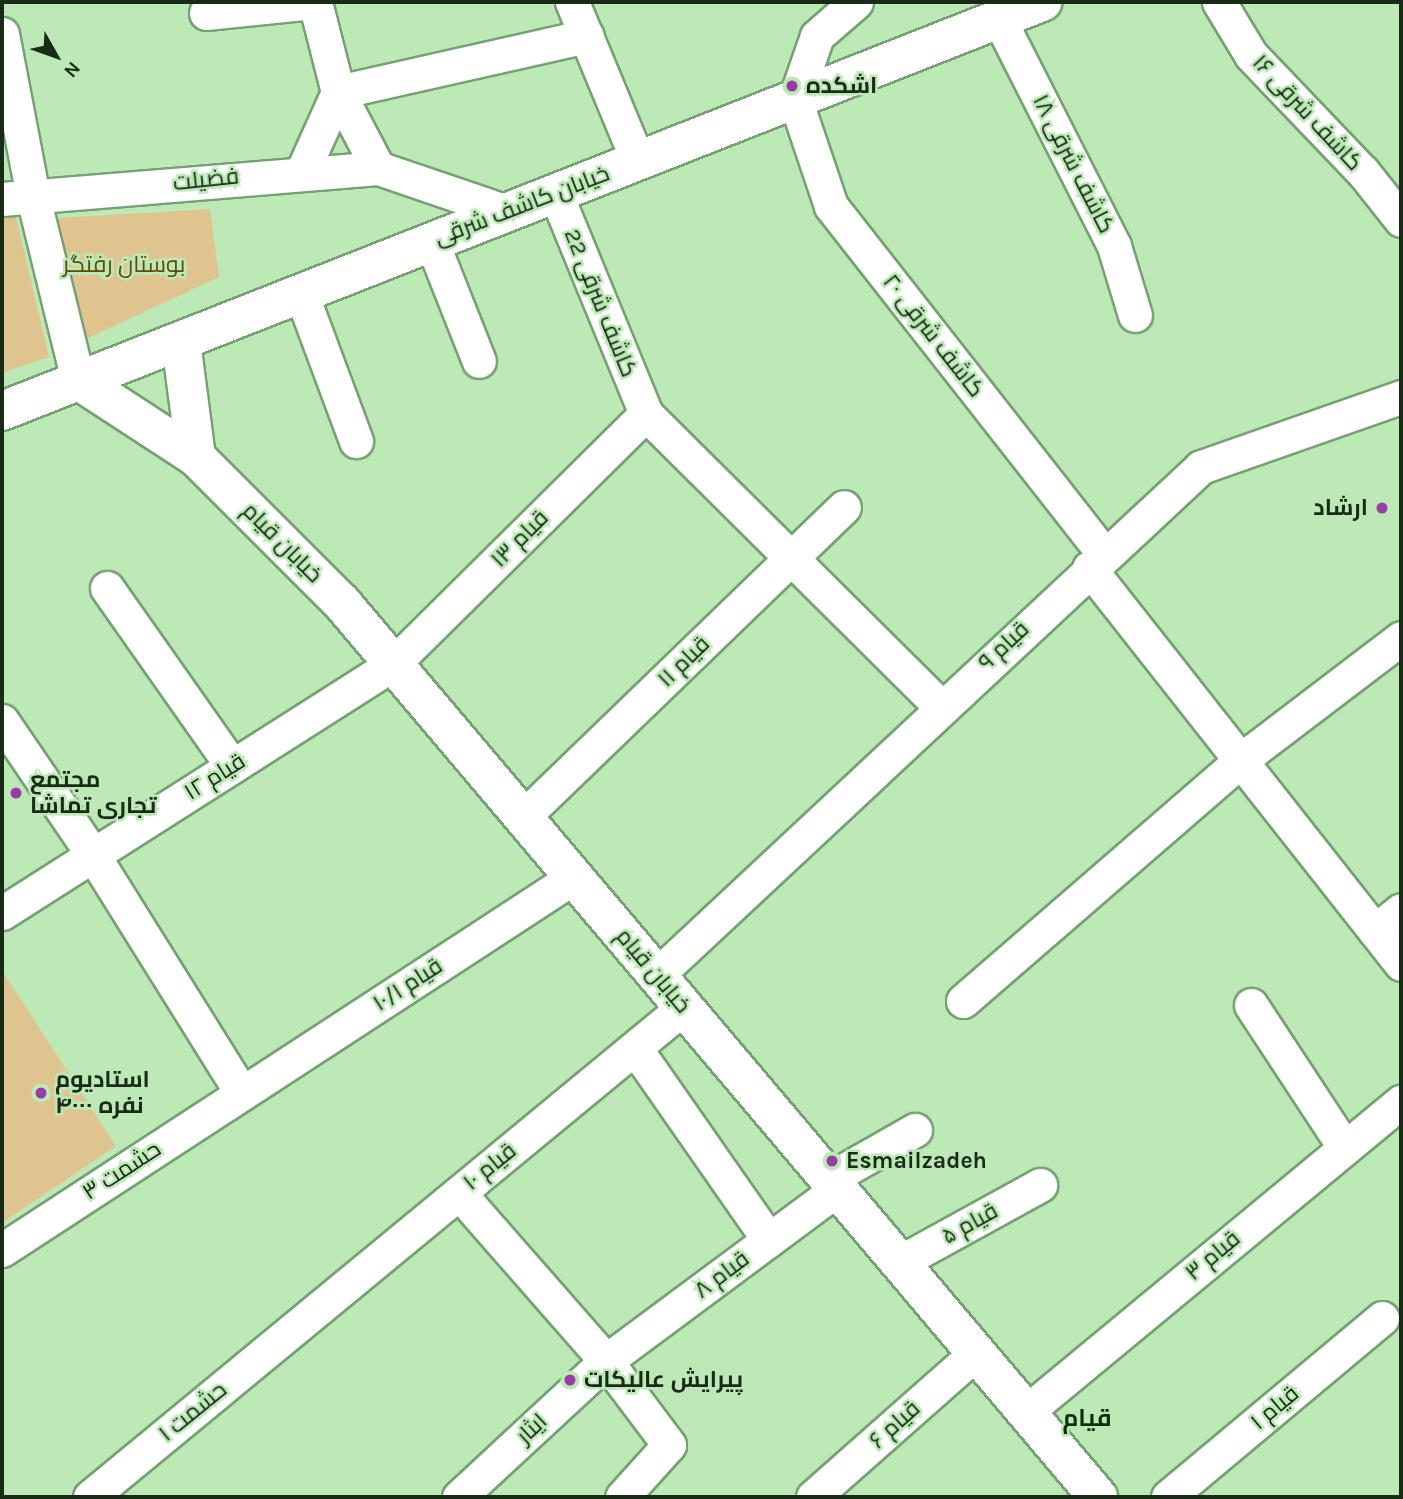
<!DOCTYPE html>
<html>
<head>
<meta charset="utf-8">
<style>
	body { margin:0 }
	#map { position:relative; width:1403px; height:1499px; overflow:hidden; background:#bce9b6; font-family:Karla,Cairo,sans-serif }
	div>[style] { position:absolute }
	.green>* { inset:0; background:#e0c490 }
	.roads { filter:drop-shadow(2px 0 #76a172) drop-shadow(-2px 0 #76a172) drop-shadow(0 2px #76a172) drop-shadow(0 -2px #76a172) }
	.minor>* { height:33px; margin:-16.5px; padding:0 16.5px; transform-origin:16.5px; border-radius:16.5px; background:#fff }
	.major>* { height:38px; margin:-19px; padding:0 19px; transform-origin:19px; border-radius:19px; background:#fff }
	.dots>* { width:19px; height:19px; translate:-50% -50%; box-sizing:border-box; border:4px solid #bce9b6; border-radius:50% }
	span { translate:-50% -50%; white-space:nowrap; text-align:center; line-height:1.15; -webkit-text-stroke:5px #bce9b6; paint-order:stroke }
	.poi-label { font-size:23px; color:#192a17; font-weight:700 }
	.left { translate:0 -50%; text-align:left }
	.right { translate:-100% -50%; text-align:right }
	.street-label { font-size:23px; color:#192a17 }
	.park-label { font-size:23px; color:#634809 }
	.neighbourhood-label { font-size:24px; color:#093307; font-weight:700 }
	.frame { position:absolute; inset:0; border:4px solid #192a17; pointer-events:none }
	.north { position:absolute; left:21px; top:21px; width:70px; height:70px; -webkit-text-stroke:5px #bce9b6; paint-order:stroke; rotate:130deg; font-size:19px; font-weight:700; line-height:28px; text-align:center; color:#192a17 }
	.north::after { content:''; display:block; margin:auto; width:24px; height:32px; background:#192a17; clip-path:polygon(50% 0,100% 100%,50% 72%,0 100%) }
</style>
</head>
<body>
<div id="map">
	<div class="green">
		<div style="clip-path:polygon(210px 209px,219px 277px,86px 339px,57px 218px)"></div>
		<div style="clip-path:polygon(16px 217px,49px 357px,2px 373px,2px 218px)"></div>
		<div style="clip-path:polygon(3px 972px,116px 1146px,2px 1223px,2px 973px)"></div>
	</div>
	<div class="roads">
		<div class="minor">
			<div style="left:572px;top:2px;width:172px;rotate:67.5deg"></div>
			<div style="left:856px;top:2px;width:52px;rotate:138.9deg"></div>
			<div style="left:817px;top:36px;width:67px;rotate:109.2deg"></div>
			<div style="left:795px;top:99px;width:113px;rotate:71.4deg"></div>
			<div style="left:831px;top:206px;width:442px;rotate:51.9deg"></div>
			<div style="left:1219px;top:2px;width:62px;rotate:58.9deg"></div>
			<div style="left:1251px;top:55px;width:162px;rotate:46.3deg"></div>
			<div style="left:1363px;top:172px;width:61px;rotate:51.6deg"></div>
			<div style="left:206px;top:13px;width:110px;rotate:-5.8deg"></div>
			<div style="left:315px;top:2px;width:93px;rotate:75.7deg"></div>
			<div style="left:338px;top:92px;width:86px;rotate:62.2deg"></div>
			<div style="left:999px;top:19px;width:254px;rotate:63.1deg"></div>
			<div style="left:1114px;top:246px;width:72px;rotate:73.1deg"></div>
			<div style="left:2px;top:34px;width:166px;rotate:79.2deg"></div>
			<div style="left:33px;top:197px;width:188px;rotate:76.2deg"></div>
			<div style="left:303px;top:170px;width:85px;rotate:-65.8deg"></div>
			<div style="left:338px;top:92px;width:255px;rotate:-12.7deg"></div>
			<div style="left:555px;top:192px;width:240px;rotate:67.7deg"></div>
			<div style="left:646px;top:414px;width:414px;rotate:44.8deg"></div>
			<div style="left:2px;top:199px;width:377px;rotate:-4.7deg"></div>
			<div style="left:378px;top:168px;width:133px;rotate:18.8deg"></div>
			<div style="left:431px;top:240px;width:130px;rotate:68.4deg"></div>
			<div style="left:301px;top:293px;width:158px;rotate:69.6deg"></div>
			<div style="left:1089px;top:568px;width:504px;rotate:51.77deg"></div>
			<div style="left:107px;top:588px;width:218px;rotate:54.9deg"></div>
			<div style="left:2px;top:721px;width:162px;rotate:55.8deg"></div>
			<div style="left:93px;top:855px;width:281px;rotate:58deg"></div>
			<div style="left:523px;top:817px;width:446px;rotate:-44deg"></div>
			<div style="left:2px;top:913px;width:464px;rotate:-32.5deg"></div>
			<div style="left:393px;top:664px;width:356px;rotate:-44.7deg"></div>
			<div style="left:1375px;top:931px;width:33px;rotate:-39deg"></div>
			<div style="left:657px;top:975px;width:744px;rotate:-43.04deg"></div>
			<div style="left:1201px;top:467px;width:212px;rotate:-19.3deg"></div>
			<div style="left:963px;top:1001px;width:368px;rotate:-40.9deg"></div>
			<div style="left:1241px;top:760px;width:201px;rotate:-37.3deg"></div>
			<div style="left:1251px;top:1005px;width:171px;rotate:56.7deg"></div>
			<div style="left:635px;top:1048px;width:234px;rotate:55.1deg"></div>
			<div style="left:829px;top:1179px;width:99px;rotate:-29.7deg"></div>
			<div style="left:459px;top:1193px;width:223px;rotate:48.8deg"></div>
			<div style="left:606px;top:1361px;width:105px;rotate:53.1deg"></div>
			<div style="left:669px;top:1445px;width:70px;rotate:132.1deg"></div>
			<div style="left:2px;top:1250px;width:683px;rotate:-33.11deg"></div>
			<div style="left:900px;top:1262px;width:160px;rotate:-28.8deg"></div>
			<div style="left:1026px;top:1412px;width:487px;rotate:-39.6deg"></div>
			<div style="left:90px;top:1497px;width:770px;rotate:-39.52deg"></div>
			<div style="left:459px;top:1497px;width:200px;rotate:-42.8deg"></div>
			<div style="left:606px;top:1361px;width:289px;rotate:-36.6deg"></div>
			<div style="left:813px;top:1497px;width:217px;rotate:-41.5deg"></div>
			<div style="left:1168px;top:1497px;width:279px;rotate:-39.9deg"></div>
		</div>
		<div class="major">
			<div style="left:181px;top:342px;width:116px;rotate:82.6deg"></div>
			<div style="left:78px;top:380px;width:141px;rotate:33.1deg"></div>
			<div style="left:196px;top:457px;width:206px;rotate:45deg"></div>
			<div style="left:342px;top:603px;width:1171px;rotate:49.78deg"></div>
			<div style="left:2px;top:411px;width:1118px;rotate:-21.47deg"></div>
		</div>
	</div>
	<div class="dots">
		<div style="left:792px;top:86px;background:#983ca6"></div>
		<div style="left:1382px;top:508px;background:#983ca6"></div>
		<div style="left:16px;top:793px;background:#983ca6"></div>
		<div style="left:41px;top:1093px;background:#983ca6"></div>
		<div style="left:832px;top:1161px;background:#983ca6"></div>
		<div style="left:570px;top:1380px;background:#983ca6"></div>
	</div>
	<div class="poi-label">
		<span class="left" style="left:806px;top:86px">اشکده</span>
		<span class="right" style="left:1368px;top:508px">ارشاد</span>
		<span class="left" style="left:30px;top:793px">مجتمع<br>تجاری تماشا</span>
		<span class="left" style="left:55px;top:1093px">استادیوم<br>۴۰۰۰ نفره</span>
		<span class="left" style="left:846px;top:1161px">Esmailzadeh</span>
		<span class="left" style="left:584px;top:1380px">پیرایش عالیکات</span>
	</div>
	<div class="street-label">
		<span style="left:1307px;top:113px;rotate:47deg">کاشف شرقی ۱۶</span>
		<span style="left:1073px;top:164px;rotate:63deg">کاشف شرقی ۱۸</span>
		<span style="left:206px;top:180px;rotate:-6deg">فضیلت</span>
		<span style="left:522px;top:206px;rotate:-21deg">خیابان کاشف شرقی</span>
		<span style="left:600px;top:303px;rotate:68deg">کاشف شرقی 22</span>
		<span style="left:933px;top:336px;rotate:52deg">کاشف شرقی ۲۰</span>
		<span style="left:520px;top:539px;rotate:-45deg">قیام ۱۳</span>
		<span style="left:282px;top:543px;rotate:45deg">خیابان قیام</span>
		<span style="left:1004px;top:646px;rotate:-43deg">قیام ۹</span>
		<span style="left:684px;top:662px;rotate:-44deg">قیام ۱۱</span>
		<span style="left:215px;top:777px;rotate:-32deg">قیام ۱۲</span>
		<span style="left:653px;top:971px;rotate:50deg">خیابان قیام</span>
		<span style="left:408px;top:985px;rotate:-33deg">قیام ۱۰/۱</span>
		<span style="left:490px;top:1167px;rotate:-39deg">قیام ۱۰</span>
		<span style="left:122px;top:1171px;rotate:-33deg">حشمت ۳</span>
		<span style="left:970px;top:1224px;rotate:-29deg">قیام ۵</span>
		<span style="left:1213px;top:1256px;rotate:-40deg">قیام ۳</span>
		<span style="left:722px;top:1275px;rotate:-37deg">قیام ۸</span>
		<span style="left:1275px;top:1408px;rotate:-40deg">قیام ۱</span>
		<span style="left:193px;top:1412px;rotate:-39deg">حشمت ۱</span>
		<span style="left:895px;top:1425px;rotate:-42deg">قیام ۶</span>
		<span style="left:532px;top:1429px;rotate:-43deg">ایثار</span>
	</div>
	<div class="park-label">
		<span style="left:124px;top:265px">بوستان رفتگر</span>
	</div>
	<div class="neighbourhood-label">
		<span style="left:1087px;top:1419px">قیام</span>
	</div>
	<div class="frame"></div>
	<div class="north">N</div>
</div>
</body>
</html>
